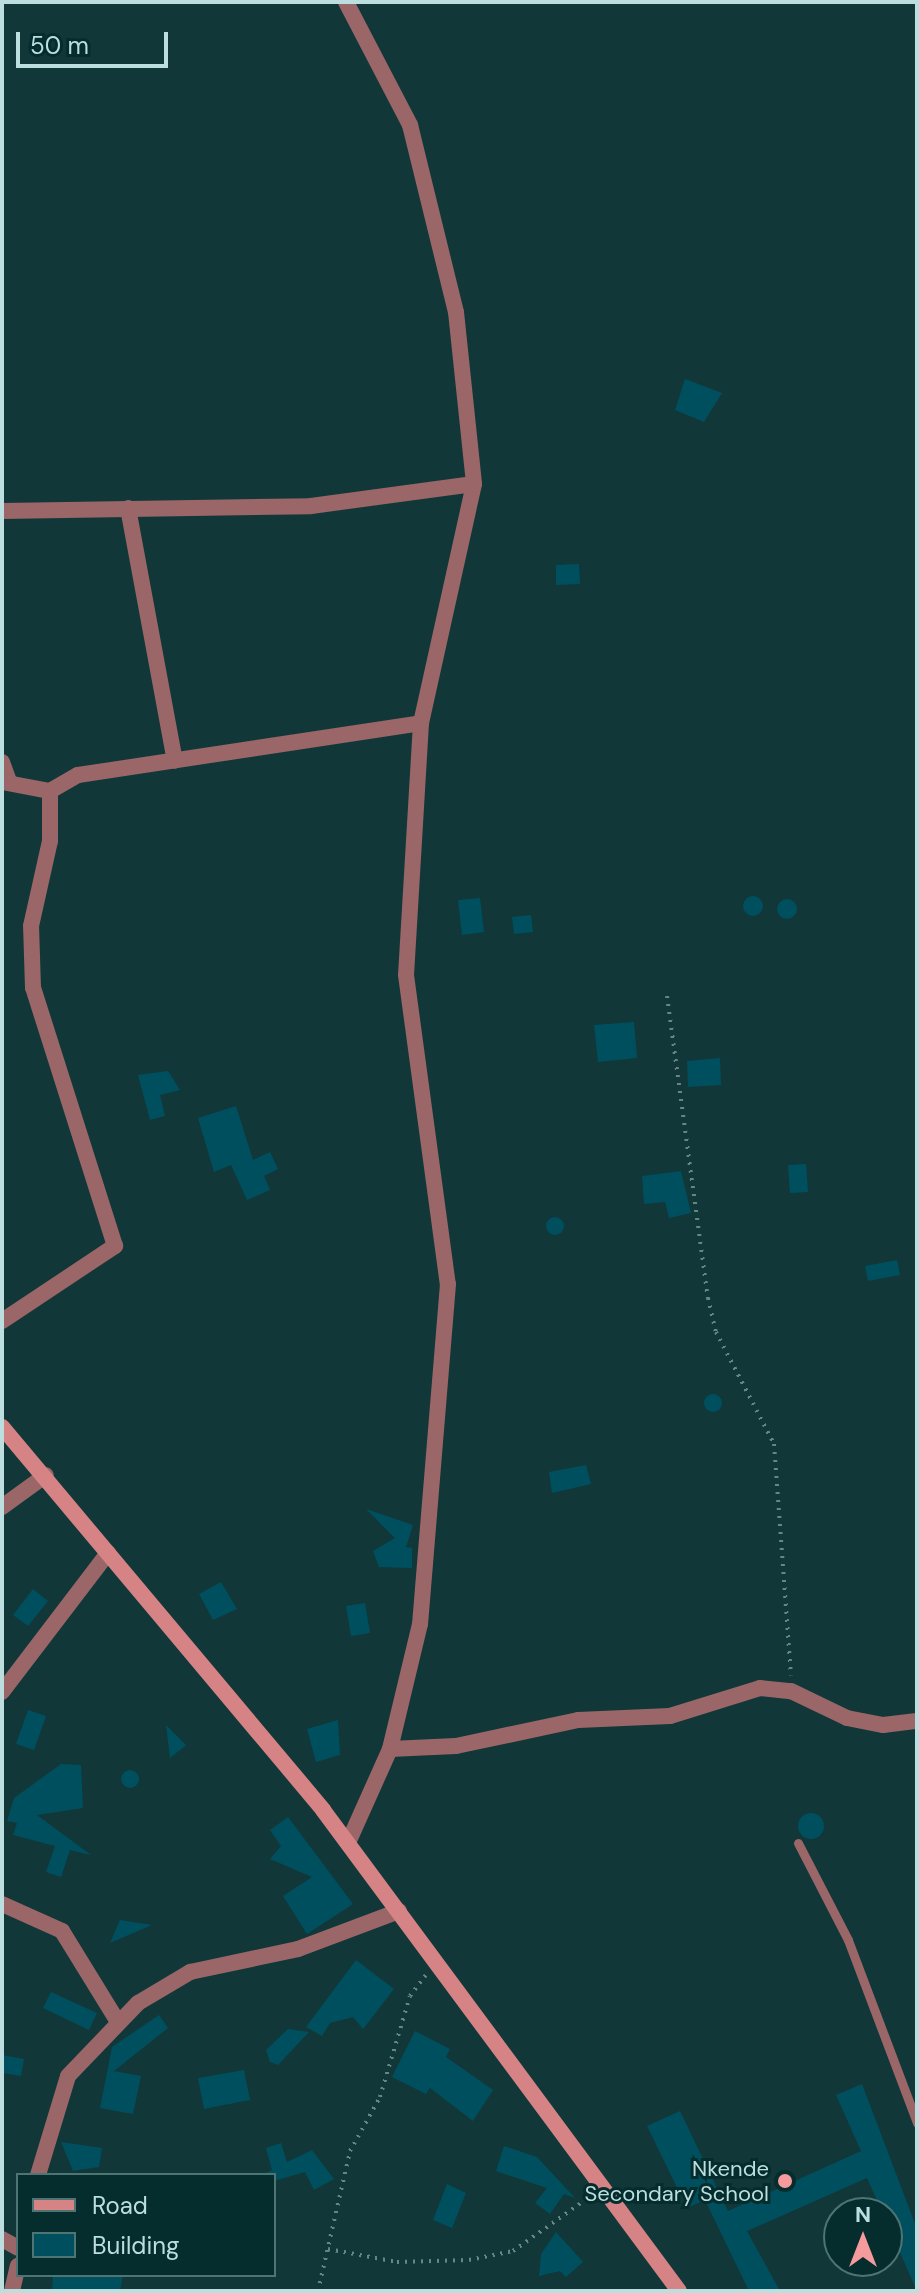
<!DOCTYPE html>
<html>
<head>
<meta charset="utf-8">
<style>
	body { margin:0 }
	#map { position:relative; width:919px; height:2293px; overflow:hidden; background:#113738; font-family:"DM Sans",sans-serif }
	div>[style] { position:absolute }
	.building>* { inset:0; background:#004f5f }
	.round { border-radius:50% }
	.path>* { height:4px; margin-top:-2px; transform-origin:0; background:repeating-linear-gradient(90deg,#648889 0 2px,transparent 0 8px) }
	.lane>* { height:9px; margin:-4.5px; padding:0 4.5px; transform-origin:4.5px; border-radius:4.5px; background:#9a6667 }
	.street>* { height:16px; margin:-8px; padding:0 8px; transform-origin:8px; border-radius:8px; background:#9a6667 }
	.secondary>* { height:16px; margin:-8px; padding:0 8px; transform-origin:8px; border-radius:8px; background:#d58385 }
	.dots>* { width:22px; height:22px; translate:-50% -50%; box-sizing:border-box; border:4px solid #052d2e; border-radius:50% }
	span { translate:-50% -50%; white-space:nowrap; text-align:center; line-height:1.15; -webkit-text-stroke:6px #052d2e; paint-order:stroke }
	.poi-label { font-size:22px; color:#bcdede }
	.right { translate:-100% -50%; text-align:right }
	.frame { position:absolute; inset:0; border:4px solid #bcdede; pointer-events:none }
	.legend { position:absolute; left:16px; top:2173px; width:260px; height:104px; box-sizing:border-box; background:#052d2e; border:2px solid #4e7474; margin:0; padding:10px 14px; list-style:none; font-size:24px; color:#bcdede }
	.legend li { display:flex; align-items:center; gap:16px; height:40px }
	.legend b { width:40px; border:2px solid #4e7474 }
	.north { position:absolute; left:823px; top:2197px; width:80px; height:80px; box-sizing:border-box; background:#052d2e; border:2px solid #4e7474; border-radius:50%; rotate:0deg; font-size:22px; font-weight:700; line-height:32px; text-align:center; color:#bcdede }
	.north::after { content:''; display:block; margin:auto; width:28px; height:36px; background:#f59b9d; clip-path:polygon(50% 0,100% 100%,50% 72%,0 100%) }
	.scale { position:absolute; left:16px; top:32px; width:152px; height:36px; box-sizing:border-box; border:4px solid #bcdede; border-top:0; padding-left:10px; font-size:24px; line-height:28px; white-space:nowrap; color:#bcdede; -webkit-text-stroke:6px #052d2e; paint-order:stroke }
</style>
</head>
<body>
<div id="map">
	<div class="building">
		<div style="clip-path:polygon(685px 379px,722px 393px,704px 422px,675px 410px)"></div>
		<div style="clip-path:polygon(579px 564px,580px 584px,556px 585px,556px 565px)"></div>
		<div class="round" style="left:743px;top:896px;width:20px;height:20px"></div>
		<div style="clip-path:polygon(480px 898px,484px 932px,462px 935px,458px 900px)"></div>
		<div class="round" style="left:777px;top:899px;width:20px;height:20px"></div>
		<div style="clip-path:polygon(531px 915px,533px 932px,514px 934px,512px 917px)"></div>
		<div style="clip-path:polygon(634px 1022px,637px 1058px,598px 1062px,594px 1025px)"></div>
		<div style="clip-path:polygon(720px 1058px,721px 1085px,688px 1087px,687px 1061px)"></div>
		<div style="clip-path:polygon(168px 1071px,180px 1090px,160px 1095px,165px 1116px,150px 1120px,138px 1075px)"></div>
		<div style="clip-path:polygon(236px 1106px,253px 1160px,270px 1152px,278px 1169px,264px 1176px,270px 1190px,247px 1200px,231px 1165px,214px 1172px,198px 1118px)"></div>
		<div style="clip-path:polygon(806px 1164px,808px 1192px,790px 1193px,788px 1165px)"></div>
		<div style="clip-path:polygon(681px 1171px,691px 1213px,669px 1218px,665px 1202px,644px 1204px,642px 1176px)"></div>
		<div class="round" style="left:546px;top:1217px;width:18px;height:18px"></div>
		<div style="clip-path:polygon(897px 1260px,900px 1275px,868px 1281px,865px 1266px)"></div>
		<div class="round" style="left:704px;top:1394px;width:18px;height:18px"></div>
		<div style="clip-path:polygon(586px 1465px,591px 1484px,552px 1493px,549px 1472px)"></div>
		<div style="clip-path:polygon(366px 1509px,413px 1525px,406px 1547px,412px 1548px,412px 1568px,379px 1567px,373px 1551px,395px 1538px)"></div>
		<div style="clip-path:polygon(221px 1582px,237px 1609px,213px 1620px,199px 1594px)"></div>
		<div style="clip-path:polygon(33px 1589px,48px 1601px,28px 1626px,13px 1615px)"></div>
		<div style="clip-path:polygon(365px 1603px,370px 1633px,351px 1636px,346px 1606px)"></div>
		<div style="clip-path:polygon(28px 1710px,46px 1716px,34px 1750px,16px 1744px)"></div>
		<div style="clip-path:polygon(338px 1720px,340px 1755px,316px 1762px,307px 1729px)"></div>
		<div style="clip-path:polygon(166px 1725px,186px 1745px,170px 1758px)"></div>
		<div style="clip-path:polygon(61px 1764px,81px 1765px,83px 1808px,37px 1815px,91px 1855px,70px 1850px,61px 1877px,46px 1872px,55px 1846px,13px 1835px,17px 1823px,7px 1821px,14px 1798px)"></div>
		<div class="round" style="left:121px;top:1770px;width:18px;height:18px"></div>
		<div class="round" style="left:798px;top:1813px;width:26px;height:26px"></div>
		<div style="clip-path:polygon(288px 1817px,353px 1904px,307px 1934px,283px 1896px,312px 1877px,270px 1859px,281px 1846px,270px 1830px)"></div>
		<div style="clip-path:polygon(120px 1920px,152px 1925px,110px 1943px)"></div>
		<div style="clip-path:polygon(356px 1960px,394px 1989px,363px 2029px,353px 2017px,330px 2023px,322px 2036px,306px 2027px)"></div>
		<div style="clip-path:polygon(51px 1992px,97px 2013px,89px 2030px,43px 2008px)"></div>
		<div style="clip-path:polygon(159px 2015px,168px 2028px,114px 2071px,141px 2076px,133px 2114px,100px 2108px,112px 2047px)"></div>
		<div style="clip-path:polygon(288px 2029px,309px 2032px,278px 2065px,270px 2062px,266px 2050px)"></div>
		<div style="clip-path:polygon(415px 2031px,450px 2049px,446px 2057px,493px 2090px,473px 2121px,430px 2088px,426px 2094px,392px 2077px)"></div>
		<div style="clip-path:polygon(2px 2055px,24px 2059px,21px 2076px,2px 2073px)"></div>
		<div style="clip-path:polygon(244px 2070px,250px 2100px,204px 2109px,198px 2078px)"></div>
		<div style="clip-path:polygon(862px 2084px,917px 2229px,917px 2291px,867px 2178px,747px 2231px,780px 2291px,749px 2291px,705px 2200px,687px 2208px,647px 2126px,680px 2111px,728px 2211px,861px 2151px,836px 2095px)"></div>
		<div style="clip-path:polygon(61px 2142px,102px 2148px,99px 2167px,73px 2171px)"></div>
		<div style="clip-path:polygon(281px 2143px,287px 2162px,312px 2150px,334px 2179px,314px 2190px,305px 2172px,274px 2181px,274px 2175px,261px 2175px,272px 2170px,266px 2148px)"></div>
		<div style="clip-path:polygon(504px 2146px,537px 2157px,575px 2198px,564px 2194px,550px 2214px,535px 2203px,547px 2188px,496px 2171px)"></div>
		<div style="clip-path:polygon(447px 2184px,466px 2193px,452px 2228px,433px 2220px)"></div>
		<div style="clip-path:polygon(556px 2232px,583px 2262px,566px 2277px,560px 2271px,539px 2276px,541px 2254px)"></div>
		<div style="clip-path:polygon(53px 2275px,123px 2275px,120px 2291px,52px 2291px)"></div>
	</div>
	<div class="path">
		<div style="left:667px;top:996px;width:305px;rotate:82.3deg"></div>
		<div style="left:708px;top:1298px;width:35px;rotate:77deg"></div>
		<div style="left:716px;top:1332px;width:126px;rotate:62.6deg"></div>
		<div style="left:774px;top:1444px;width:232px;rotate:85.8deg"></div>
		<div style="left:328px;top:2249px;width:70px;rotate:10.7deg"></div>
		<div style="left:397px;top:2262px;width:72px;rotate:-1.6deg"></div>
		<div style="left:469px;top:2260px;width:45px;rotate:-11.6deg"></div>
		<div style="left:513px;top:2251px;width:92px;rotate:-35.2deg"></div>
		<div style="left:318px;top:2291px;width:144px;rotate:-77.1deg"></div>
		<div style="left:350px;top:2151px;width:62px;rotate:-60.9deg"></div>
		<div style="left:380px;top:2097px;width:105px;rotate:-73.5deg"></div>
		<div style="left:410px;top:1996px;width:26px;rotate:-53deg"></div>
	</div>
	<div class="lane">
		<div style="left:798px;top:1843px;width:109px;rotate:62.7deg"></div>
		<div style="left:848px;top:1940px;width:196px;rotate:69.3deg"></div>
	</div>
	<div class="street">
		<div style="left:346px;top:2px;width:139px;rotate:62.5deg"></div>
		<div style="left:410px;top:125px;width:193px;rotate:76.2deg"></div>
		<div style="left:456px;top:312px;width:173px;rotate:84deg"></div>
		<div style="left:474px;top:484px;width:245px;rotate:102.5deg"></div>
		<div style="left:421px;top:723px;width:252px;rotate:93.4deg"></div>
		<div style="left:406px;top:975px;width:312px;rotate:82.3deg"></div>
		<div style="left:448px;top:1284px;width:341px;rotate:94.7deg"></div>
		<div style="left:420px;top:1624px;width:129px;rotate:103.5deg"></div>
		<div style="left:390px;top:1749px;width:103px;rotate:114.1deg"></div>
		<div style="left:128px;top:508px;width:257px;rotate:79.5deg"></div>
		<div style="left:2px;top:511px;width:309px;rotate:-0.9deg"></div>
		<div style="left:311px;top:506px;width:164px;rotate:-7.7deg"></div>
		<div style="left:2px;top:762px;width:20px;rotate:70deg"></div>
		<div style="left:2px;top:782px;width:49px;rotate:10.6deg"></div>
		<div style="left:2px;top:1321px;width:136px;rotate:-33.6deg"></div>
		<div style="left:115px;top:1246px;width:271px;rotate:-107.6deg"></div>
		<div style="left:33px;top:988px;width:62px;rotate:-91.8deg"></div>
		<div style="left:31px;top:926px;width:87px;rotate:-77.4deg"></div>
		<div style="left:50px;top:841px;width:50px;rotate:-90deg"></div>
		<div style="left:50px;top:791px;width:32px;rotate:-30deg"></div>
		<div style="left:78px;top:775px;width:347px;rotate:-8.6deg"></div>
		<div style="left:2px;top:1507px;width:54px;rotate:-36deg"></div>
		<div style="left:2px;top:1692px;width:175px;rotate:-52.7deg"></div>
		<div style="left:390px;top:1749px;width:66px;rotate:-2.6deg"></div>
		<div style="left:456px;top:1746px;width:125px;rotate:-12deg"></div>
		<div style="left:578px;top:1720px;width:92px;rotate:-2.5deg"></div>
		<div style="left:670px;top:1716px;width:94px;rotate:-17.3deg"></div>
		<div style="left:760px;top:1688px;width:31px;rotate:6deg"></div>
		<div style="left:791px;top:1691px;width:62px;rotate:25.7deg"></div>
		<div style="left:847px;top:1718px;width:37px;rotate:11deg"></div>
		<div style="left:883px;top:1725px;width:34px;rotate:-7deg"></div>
		<div style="left:2px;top:1904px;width:66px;rotate:24.2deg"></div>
		<div style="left:62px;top:1931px;width:107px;rotate:58.4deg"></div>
		<div style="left:38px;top:2175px;width:103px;rotate:-73.1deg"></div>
		<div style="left:68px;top:2076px;width:101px;rotate:-46.2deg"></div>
		<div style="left:138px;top:2003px;width:61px;rotate:-30.8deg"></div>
		<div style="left:190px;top:1972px;width:110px;rotate:-12deg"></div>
		<div style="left:298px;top:1949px;width:108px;rotate:-20.6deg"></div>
		<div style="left:2px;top:2239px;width:18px;rotate:29deg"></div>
		<div style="left:12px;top:2291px;width:26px;rotate:-77deg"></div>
	</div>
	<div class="secondary">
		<div style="left:2px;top:1427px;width:500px;rotate:50deg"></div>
		<div style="left:323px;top:1810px;width:598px;rotate:53.49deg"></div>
	</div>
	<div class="dots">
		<div style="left:785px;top:2181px;background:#f59b9d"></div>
	</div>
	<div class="poi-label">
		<span class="right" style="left:769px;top:2181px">Nkende<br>Secondary School</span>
	</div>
	<div class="frame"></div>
	<ul class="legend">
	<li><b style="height:10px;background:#d58385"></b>Road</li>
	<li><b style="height:22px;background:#004f5f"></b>Building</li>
	</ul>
	<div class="north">N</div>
	<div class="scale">50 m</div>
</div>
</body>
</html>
